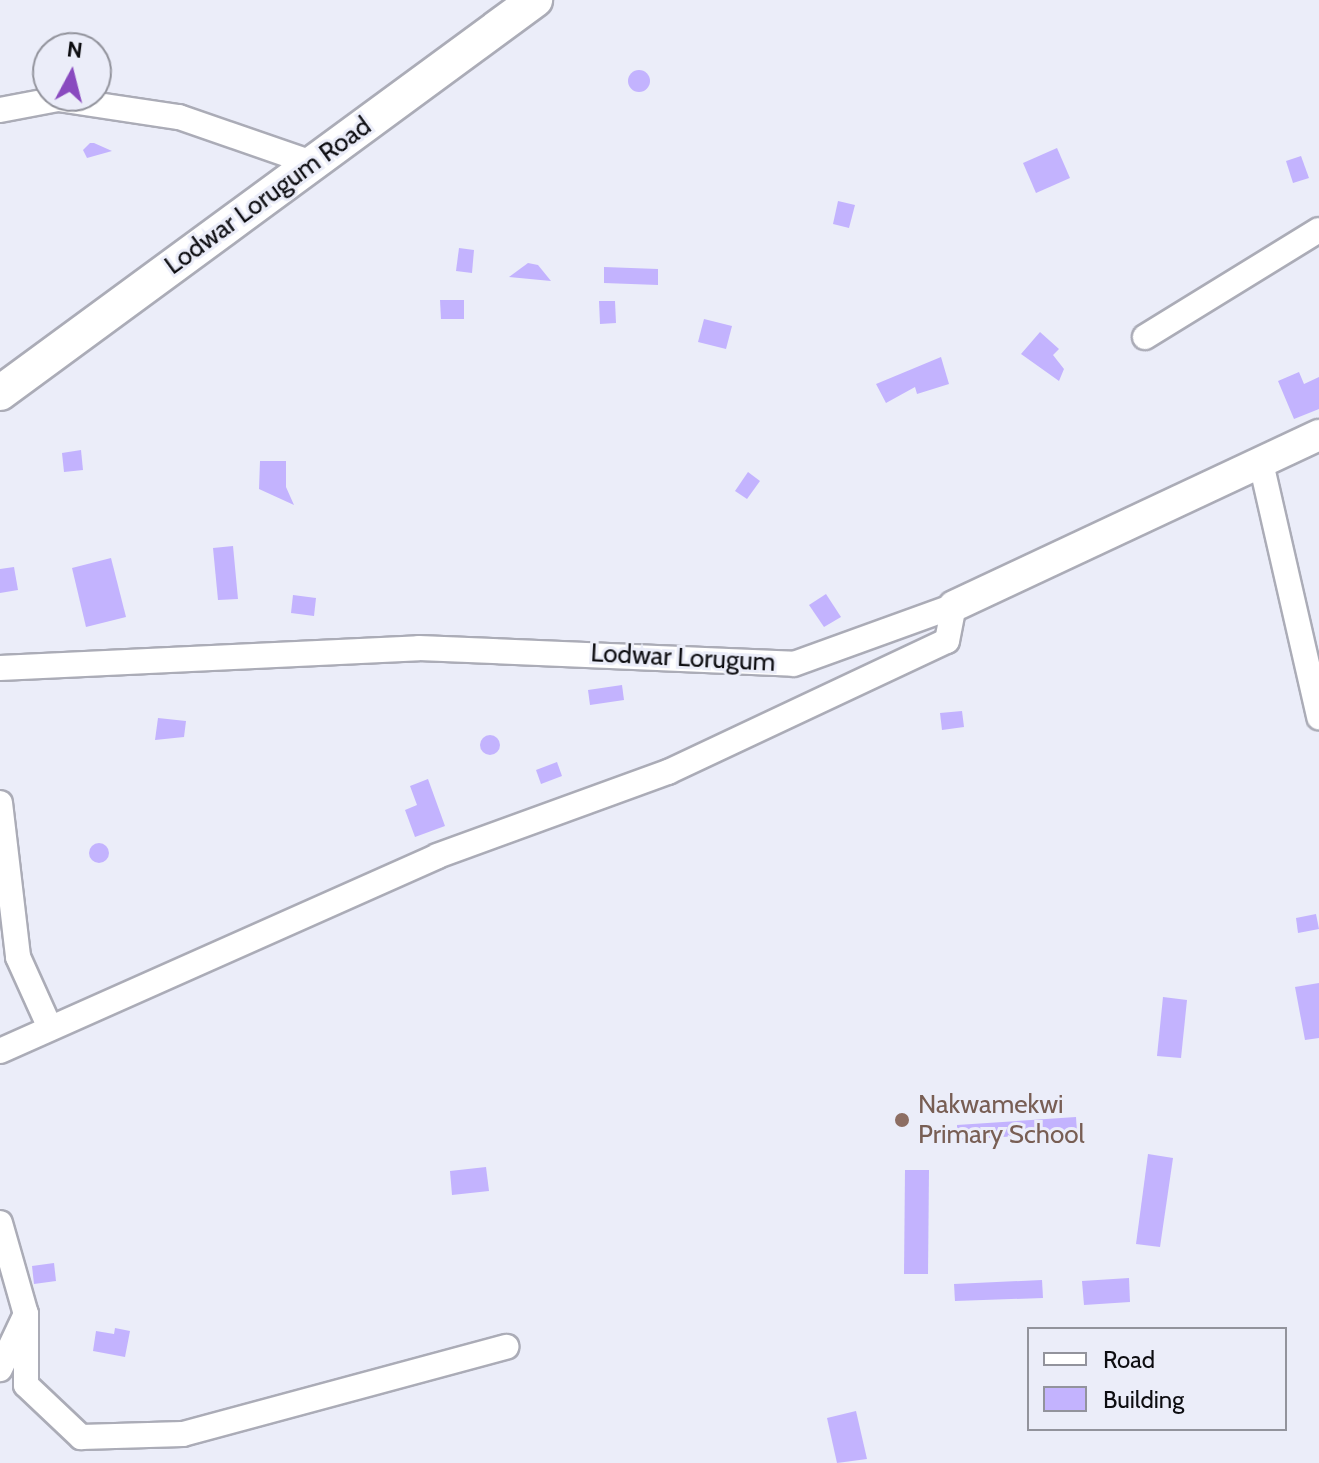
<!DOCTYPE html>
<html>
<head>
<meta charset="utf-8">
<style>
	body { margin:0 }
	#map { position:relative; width:1319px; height:1463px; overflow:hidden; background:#ebedf9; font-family:Cabin,sans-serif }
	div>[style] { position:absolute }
	.building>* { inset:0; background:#c3b3fe }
	.round { border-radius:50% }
	.roads { filter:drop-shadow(2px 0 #abacb7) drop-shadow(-2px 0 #abacb7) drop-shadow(0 2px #abacb7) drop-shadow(0 -2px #abacb7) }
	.minor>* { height:24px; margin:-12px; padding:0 12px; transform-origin:12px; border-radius:12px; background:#fff }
	.tertiary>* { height:30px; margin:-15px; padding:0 15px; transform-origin:15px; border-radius:15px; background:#fff }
	.secondary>* { height:34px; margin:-17px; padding:0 17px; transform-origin:17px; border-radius:17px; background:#fff }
	.dots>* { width:22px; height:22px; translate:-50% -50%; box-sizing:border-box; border:4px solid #ebedf9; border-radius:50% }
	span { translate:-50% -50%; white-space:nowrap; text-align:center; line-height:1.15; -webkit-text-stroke:6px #ebedf9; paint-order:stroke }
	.street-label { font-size:26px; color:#0d0d11 }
	.education-label { font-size:26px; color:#785e54 }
	.left { translate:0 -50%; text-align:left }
	.legend { position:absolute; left:1027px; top:1327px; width:260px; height:104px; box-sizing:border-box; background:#ebedf9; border:2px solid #92939c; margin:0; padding:10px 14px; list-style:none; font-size:24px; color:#0d0d11 }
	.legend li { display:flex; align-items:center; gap:16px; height:40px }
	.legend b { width:40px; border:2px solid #92939c }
	.north { position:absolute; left:32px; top:32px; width:80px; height:80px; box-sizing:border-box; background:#ebedf9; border:2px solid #92939c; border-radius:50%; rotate:7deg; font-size:22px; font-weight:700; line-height:32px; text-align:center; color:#0d0d11 }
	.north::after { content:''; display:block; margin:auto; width:28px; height:36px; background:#894abf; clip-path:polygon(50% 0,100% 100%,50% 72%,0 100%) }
</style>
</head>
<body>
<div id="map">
	<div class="building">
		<div class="round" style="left:628px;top:70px;width:22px;height:22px"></div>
		<div style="clip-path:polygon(90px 143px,94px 143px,112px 151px,87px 158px,83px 150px)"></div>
		<div style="clip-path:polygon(1057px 148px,1070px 178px,1036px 193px,1023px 163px)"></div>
		<div style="clip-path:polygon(1301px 156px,1309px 178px,1293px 183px,1286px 161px)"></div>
		<div style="clip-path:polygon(838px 201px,855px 205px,849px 228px,833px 224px)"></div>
		<div style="clip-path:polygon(459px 248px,474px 250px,472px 273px,456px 271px)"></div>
		<div style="clip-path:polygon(528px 263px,538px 265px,551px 281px,509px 277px)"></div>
		<div style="clip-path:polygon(604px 267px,658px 269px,658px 285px,604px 283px)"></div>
		<div style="clip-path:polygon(440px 300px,464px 300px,464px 319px,441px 319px)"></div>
		<div style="clip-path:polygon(599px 301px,615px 301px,616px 323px,600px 324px)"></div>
		<div style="clip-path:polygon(704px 319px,732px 326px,726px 349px,698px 342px)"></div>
		<div style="clip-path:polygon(1040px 332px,1059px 349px,1053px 355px,1064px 369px,1059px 381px,1021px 354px)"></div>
		<div style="clip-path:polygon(941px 357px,949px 384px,917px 394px,915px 387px,886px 403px,876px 384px)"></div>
		<div style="clip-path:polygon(1299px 372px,1304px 384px,1319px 377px,1319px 409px,1294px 419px,1278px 381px)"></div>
		<div style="clip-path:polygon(81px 450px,83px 470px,64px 472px,62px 453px)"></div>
		<div style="clip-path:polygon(260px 461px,286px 461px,286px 487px,294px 505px,259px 489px)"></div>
		<div style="clip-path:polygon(748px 472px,760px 481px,747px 499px,735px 491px)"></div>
		<div style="clip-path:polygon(233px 546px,238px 599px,218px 600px,213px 548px)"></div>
		<div style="clip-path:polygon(111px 558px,126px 617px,86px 627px,72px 568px)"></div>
		<div style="clip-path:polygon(14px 567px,18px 590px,0 593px,0 569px)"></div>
		<div style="clip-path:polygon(826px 594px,841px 617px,824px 627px,809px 605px)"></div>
		<div style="clip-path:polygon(293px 595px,316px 598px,314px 616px,291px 613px)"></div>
		<div style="clip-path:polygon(622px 685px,624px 700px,590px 705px,588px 690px)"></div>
		<div style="clip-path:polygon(962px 711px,964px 727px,942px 730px,940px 713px)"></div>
		<div style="clip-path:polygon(158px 718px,186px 721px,184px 737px,155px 740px)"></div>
		<div class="round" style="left:480px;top:735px;width:20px;height:20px"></div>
		<div style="clip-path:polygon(557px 762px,562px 776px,541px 784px,536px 770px)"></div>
		<div style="clip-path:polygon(428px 779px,445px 826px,415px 837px,405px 810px,417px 805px,410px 786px)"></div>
		<div class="round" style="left:89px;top:843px;width:20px;height:20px"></div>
		<div style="clip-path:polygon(1316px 914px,1319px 929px,1298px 933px,1296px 918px)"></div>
		<div style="clip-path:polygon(1319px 983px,1319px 1038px,1305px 1040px,1295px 987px)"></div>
		<div style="clip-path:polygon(1163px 997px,1187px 1000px,1181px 1058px,1157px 1056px)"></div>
		<div style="clip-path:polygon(1076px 1117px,1077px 1132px,957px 1140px,957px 1125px)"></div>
		<div style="clip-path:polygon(1148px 1154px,1173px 1158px,1160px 1247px,1136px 1244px)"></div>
		<div style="clip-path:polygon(486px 1167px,489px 1191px,452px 1195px,450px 1171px)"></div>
		<div style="clip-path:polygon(905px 1170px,929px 1170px,928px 1274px,904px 1274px)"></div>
		<div style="clip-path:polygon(54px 1263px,56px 1281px,34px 1284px,32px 1266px)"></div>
		<div style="clip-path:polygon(1129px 1278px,1130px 1302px,1084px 1305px,1082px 1281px)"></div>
		<div style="clip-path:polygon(1042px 1280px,1043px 1298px,955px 1301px,954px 1284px)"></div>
		<div style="clip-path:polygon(115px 1328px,130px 1331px,125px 1357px,93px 1351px,96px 1331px,114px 1334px)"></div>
		<div style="clip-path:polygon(856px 1411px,867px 1459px,837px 1463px,827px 1418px)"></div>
	</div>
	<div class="roads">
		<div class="minor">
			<div style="left:0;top:110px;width:59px;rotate:-10.7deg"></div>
			<div style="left:58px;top:99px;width:122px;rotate:8.5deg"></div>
			<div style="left:179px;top:117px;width:141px;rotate:19.1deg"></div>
			<div style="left:1145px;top:337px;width:204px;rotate:-31.6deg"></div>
			<div style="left:1261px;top:463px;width:261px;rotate:77.1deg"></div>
			<div style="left:0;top:668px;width:419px;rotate:-2.7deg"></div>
			<div style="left:419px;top:648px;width:375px;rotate:2.4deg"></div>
			<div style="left:794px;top:664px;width:170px;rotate:-19.9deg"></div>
			<div style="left:0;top:803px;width:155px;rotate:83.3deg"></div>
			<div style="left:18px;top:957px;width:78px;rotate:65.7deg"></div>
			<div style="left:0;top:1051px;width:479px;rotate:-24deg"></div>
			<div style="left:437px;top:856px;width:246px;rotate:-20deg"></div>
			<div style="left:668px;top:772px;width:308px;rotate:-25.2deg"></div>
			<div style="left:947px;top:641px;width:36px;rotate:-79deg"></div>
			<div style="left:0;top:1223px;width:95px;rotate:74.1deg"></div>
			<div style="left:26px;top:1314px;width:61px;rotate:115.3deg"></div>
			<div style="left:26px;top:1314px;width:71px;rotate:90deg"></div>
			<div style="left:26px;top:1385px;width:76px;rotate:43.4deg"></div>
			<div style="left:81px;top:1437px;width:102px;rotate:-1.7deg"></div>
			<div style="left:183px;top:1434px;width:335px;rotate:-15.1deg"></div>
		</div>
		<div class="tertiary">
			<div style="left:954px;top:606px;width:403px;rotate:-25.1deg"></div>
		</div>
		<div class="secondary">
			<div style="left:0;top:393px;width:664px;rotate:-36.3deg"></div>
		</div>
	</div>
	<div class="dots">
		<div style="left:902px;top:1120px;background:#8d6e63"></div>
	</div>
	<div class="street-label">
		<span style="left:268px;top:196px;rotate:-36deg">Lodwar Lorugum Road</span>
		<span style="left:683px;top:658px;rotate:3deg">Lodwar Lorugum</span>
	</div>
	<div class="education-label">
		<span class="left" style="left:918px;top:1120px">Nakwamekwi<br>Primary School</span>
	</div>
	<ul class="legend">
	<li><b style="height:10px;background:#fff"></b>Road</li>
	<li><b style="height:22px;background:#c3b3fe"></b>Building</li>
	</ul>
	<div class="north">N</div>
</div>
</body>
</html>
